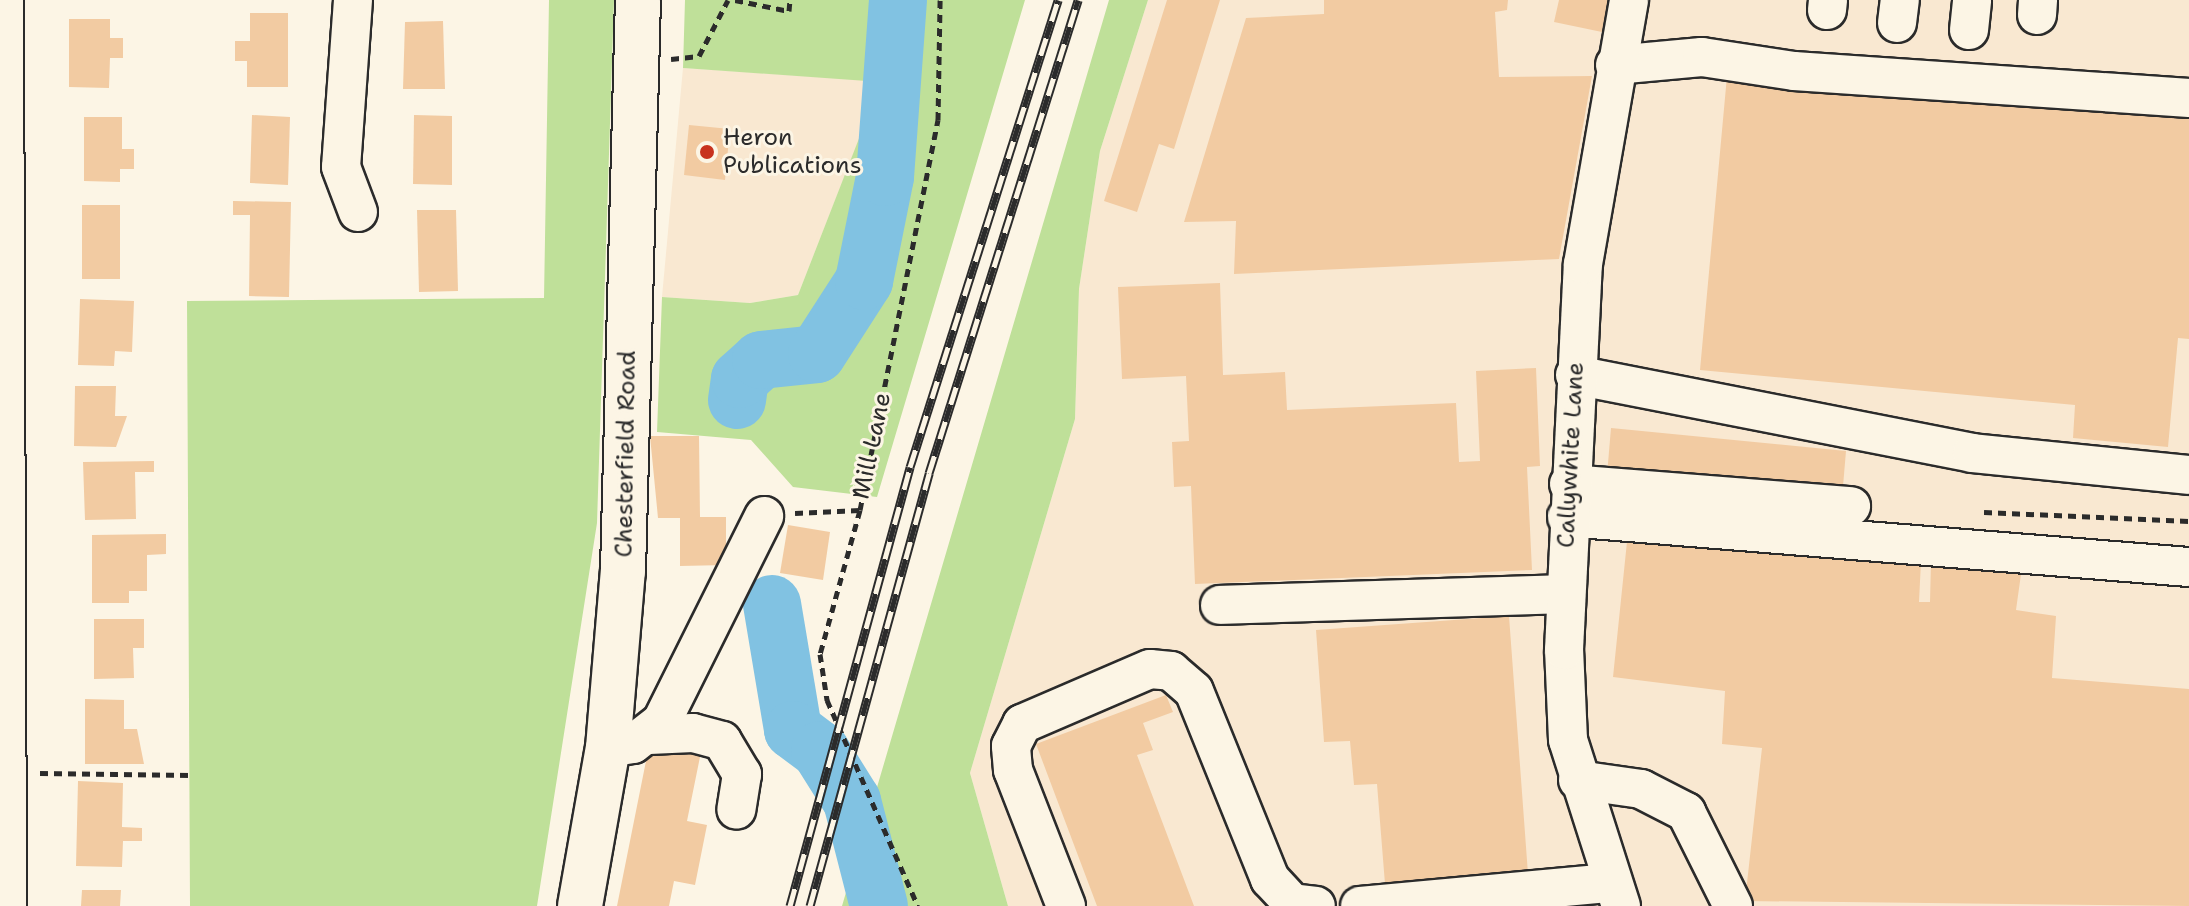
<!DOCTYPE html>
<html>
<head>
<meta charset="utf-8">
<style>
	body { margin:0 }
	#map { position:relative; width:2189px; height:906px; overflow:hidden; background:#fcf5e5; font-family:"Shantell Sans",sans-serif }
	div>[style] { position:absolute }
	.built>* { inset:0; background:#f9e8d1 }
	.green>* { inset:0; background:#bfe099 }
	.river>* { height:58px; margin:-29px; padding:0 29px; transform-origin:29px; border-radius:29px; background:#81c2e2 }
	.building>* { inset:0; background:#f2cba2 }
	.path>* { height:5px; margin-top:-2.5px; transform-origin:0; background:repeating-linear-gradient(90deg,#2b2b2b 0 8px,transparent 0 14px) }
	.roads { filter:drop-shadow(2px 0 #2b2b2b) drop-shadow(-2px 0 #2b2b2b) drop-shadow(0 2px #2b2b2b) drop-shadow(0 -2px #2b2b2b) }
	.minor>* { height:38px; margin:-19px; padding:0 19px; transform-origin:19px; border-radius:19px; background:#fcf5e5 }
	.major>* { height:44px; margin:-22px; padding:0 22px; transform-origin:22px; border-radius:22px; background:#fcf5e5 }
	.rail>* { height:9px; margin-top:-4.5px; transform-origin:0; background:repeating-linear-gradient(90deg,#fcf5e5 0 18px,#2b2b2b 0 36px); box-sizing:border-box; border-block:2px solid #2b2b2b }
	.dots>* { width:22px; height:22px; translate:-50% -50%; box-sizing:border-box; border:4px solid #fcf5e5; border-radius:50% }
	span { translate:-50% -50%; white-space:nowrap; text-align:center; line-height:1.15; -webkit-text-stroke:6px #fcf5e5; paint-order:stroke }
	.poi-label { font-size:24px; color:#2b2b2b }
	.left { translate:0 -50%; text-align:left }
	.street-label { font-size:24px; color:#2b2b2b }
</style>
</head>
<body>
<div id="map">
	<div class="built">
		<div style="clip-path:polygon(1148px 0,2189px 0,2189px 906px,1008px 906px,970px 773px,1075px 419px,1079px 289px,1100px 151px)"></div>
		<div style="clip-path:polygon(683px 68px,882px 81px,798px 295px,750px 303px,662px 297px)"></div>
	</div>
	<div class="green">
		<div style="clip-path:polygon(549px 0,614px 0,597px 523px,537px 906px,190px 906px,187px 301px,544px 298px)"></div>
		<div style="clip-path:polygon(685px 0,1025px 0,877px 497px,793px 487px,751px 440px,657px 432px,662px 297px,750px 303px,798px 295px,881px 82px,683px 68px)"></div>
		<div style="clip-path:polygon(1109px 0,1148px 0,1100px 151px,1079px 289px,1075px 419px,970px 773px,1008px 906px,842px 906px)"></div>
	</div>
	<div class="river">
		<div style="left:737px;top:400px;width:21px;rotate:-82deg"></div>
		<div style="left:740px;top:379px;width:28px;rotate:-42deg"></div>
		<div style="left:761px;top:360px;width:56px;rotate:-6.1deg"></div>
		<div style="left:817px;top:354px;width:87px;rotate:-57.2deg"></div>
		<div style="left:864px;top:281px;width:106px;rotate:-78.6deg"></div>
		<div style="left:885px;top:177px;width:177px;rotate:-85.8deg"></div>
		<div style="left:772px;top:604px;width:128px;rotate:80.5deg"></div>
		<div style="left:793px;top:730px;width:34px;rotate:37deg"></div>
		<div style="left:820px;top:750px;width:60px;rotate:57.9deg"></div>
		<div style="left:852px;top:801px;width:108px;rotate:75.6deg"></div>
	</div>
	<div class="building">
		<div style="clip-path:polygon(1167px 0,1220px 0,1174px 149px,1159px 144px,1137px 212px,1104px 201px)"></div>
		<div style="clip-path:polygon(1324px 0,1508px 0,1507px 10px,1495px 12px,1499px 77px,1592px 76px,1559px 259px,1234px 274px,1236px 221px,1184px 222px,1246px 18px,1324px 14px)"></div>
		<div style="clip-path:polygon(1559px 0,1608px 0,1602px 32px,1554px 22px)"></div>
		<div style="clip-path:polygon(250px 13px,288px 13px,288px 87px,247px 87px,247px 61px,235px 61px,235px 41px,250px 41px)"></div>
		<div style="clip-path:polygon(69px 19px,110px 19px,110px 38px,123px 38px,123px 58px,110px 58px,109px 88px,69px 87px)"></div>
		<div style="clip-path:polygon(443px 21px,445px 89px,403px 89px,405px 22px)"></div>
		<div style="clip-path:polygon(1727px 76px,2189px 119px,2189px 339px,2178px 338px,2168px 447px,2073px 438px,2075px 405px,1700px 370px)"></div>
		<div style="clip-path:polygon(252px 115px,290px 117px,288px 185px,250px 183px)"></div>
		<div style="clip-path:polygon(414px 115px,452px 116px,452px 185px,413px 184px)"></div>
		<div style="clip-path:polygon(84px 117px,122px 117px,122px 149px,134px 149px,134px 169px,120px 169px,120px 182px,84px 181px)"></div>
		<div style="clip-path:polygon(689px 125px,730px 129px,725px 180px,684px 175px)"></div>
		<div style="clip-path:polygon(233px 201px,291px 202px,289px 297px,249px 296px,250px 215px,233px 215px)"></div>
		<div style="clip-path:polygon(82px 205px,120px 205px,120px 279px,82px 279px)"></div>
		<div style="clip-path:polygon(417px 210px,456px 210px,458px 291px,419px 292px)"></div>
		<div style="clip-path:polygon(1220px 283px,1223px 375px,1285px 372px,1287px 410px,1456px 403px,1459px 462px,1480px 461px,1476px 371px,1536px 368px,1540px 466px,1527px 467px,1532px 570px,1195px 584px,1191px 486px,1174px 487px,1172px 442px,1189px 441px,1186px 376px,1122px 379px,1118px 287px)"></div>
		<div style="clip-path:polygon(80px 299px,134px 301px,132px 352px,115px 351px,114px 366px,78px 365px)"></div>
		<div style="clip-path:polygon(75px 386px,116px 386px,115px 416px,127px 416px,116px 447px,74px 446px)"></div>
		<div style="clip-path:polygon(1611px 428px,1846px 451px,1842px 498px,1607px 475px)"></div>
		<div style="clip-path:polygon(650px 436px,699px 436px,700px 517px,726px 517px,726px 565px,680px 566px,680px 518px,658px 518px)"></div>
		<div style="clip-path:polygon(154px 461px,154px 472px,135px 472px,136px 519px,85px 520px,83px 462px)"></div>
		<div style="clip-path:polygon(788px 525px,830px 532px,823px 580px,780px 573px)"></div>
		<div style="clip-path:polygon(1628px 532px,1921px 561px,1919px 602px,1930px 602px,1931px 561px,2022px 567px,2016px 610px,2056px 616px,2052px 678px,2189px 689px,2189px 906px,1745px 901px,1762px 748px,1722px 744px,1725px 691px,1613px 677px)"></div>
		<div style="clip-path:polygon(166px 534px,166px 554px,147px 555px,147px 591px,129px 591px,129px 603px,92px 603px,92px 535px)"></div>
		<div style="clip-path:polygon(1509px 616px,1528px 874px,1385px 884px,1377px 784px,1354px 785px,1350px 741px,1324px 742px,1316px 630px)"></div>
		<div style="clip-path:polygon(94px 619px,144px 619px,144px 648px,133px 648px,134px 678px,94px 679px)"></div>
		<div style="clip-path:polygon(1166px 695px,1173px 712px,1143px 723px,1153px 750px,1137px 755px,1194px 906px,1097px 906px,1036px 744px)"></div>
		<div style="clip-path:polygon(85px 699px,124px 700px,124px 729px,137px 729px,144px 764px,85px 764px)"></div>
		<div style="clip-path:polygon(650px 741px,701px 752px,687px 821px,707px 825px,695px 885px,674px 881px,669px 906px,617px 906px)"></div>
		<div style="clip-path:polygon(78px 781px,123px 783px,122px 827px,142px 828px,142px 841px,123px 841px,122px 867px,76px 866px)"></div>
		<div style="clip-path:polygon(82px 890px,121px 890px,120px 906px,81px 906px)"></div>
	</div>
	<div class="path">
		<div style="left:735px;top:0;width:55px;rotate:11.5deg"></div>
		<div style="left:789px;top:11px;width:11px;rotate:-85deg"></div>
		<div style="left:671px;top:59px;width:28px;rotate:-6deg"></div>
		<div style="left:699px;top:56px;width:63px;rotate:-62.6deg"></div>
		<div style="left:860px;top:510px;width:149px;rotate:105.5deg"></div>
		<div style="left:820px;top:654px;width:47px;rotate:81.3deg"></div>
		<div style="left:827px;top:700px;width:225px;rotate:66.2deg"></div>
		<div style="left:1984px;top:512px;width:205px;rotate:2.5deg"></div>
		<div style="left:795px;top:513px;width:65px;rotate:-2.6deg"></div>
		<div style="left:860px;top:510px;width:398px;rotate:-78.7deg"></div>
		<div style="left:938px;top:120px;width:120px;rotate:-89deg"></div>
		<div style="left:40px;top:773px;width:151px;rotate:0.8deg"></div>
	</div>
	<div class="roads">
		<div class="minor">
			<div style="left:4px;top:0;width:906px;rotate:89.81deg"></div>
			<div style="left:353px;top:0;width:167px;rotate:94.1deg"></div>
			<div style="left:341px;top:167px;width:48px;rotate:69.3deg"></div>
			<div style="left:1827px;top:10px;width:10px;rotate:-84deg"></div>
			<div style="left:2037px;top:15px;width:15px;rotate:-86deg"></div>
			<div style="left:1897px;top:23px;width:23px;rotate:-83deg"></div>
			<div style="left:1969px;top:30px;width:30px;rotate:-84deg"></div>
			<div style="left:1615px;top:65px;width:87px;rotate:-5.3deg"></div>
			<div style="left:1702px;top:57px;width:93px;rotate:8.7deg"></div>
			<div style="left:1794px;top:71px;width:396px;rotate:3.9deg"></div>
			<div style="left:1575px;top:375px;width:405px;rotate:11.1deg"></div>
			<div style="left:1972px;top:453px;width:218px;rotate:5.8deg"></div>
			<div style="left:1569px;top:484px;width:283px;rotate:4.5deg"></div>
			<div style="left:1567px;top:517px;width:624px;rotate:4.6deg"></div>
			<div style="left:1220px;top:605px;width:344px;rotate:-1.8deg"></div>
			<div style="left:649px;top:735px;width:44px;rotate:-2.6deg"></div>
			<div style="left:693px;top:733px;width:30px;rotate:15deg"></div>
			<div style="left:722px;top:741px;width:39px;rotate:59deg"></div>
			<div style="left:742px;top:774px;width:36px;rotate:99deg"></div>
			<div style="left:608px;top:748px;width:25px;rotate:-9deg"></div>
			<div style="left:633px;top:744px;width:37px;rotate:-38deg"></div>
			<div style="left:662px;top:721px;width:229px;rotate:-63.5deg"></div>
			<div style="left:1578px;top:780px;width:64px;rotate:8.1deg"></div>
			<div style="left:1641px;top:789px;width:51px;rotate:27.1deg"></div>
			<div style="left:1686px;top:812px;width:105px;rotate:63.4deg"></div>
			<div style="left:1066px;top:906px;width:146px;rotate:-111.3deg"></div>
			<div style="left:1013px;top:770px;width:24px;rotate:-95deg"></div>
			<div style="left:1011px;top:746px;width:25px;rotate:-63deg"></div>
			<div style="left:1022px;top:724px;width:139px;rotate:-23.3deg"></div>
			<div style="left:1150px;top:669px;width:21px;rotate:5deg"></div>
			<div style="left:1171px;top:671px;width:30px;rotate:41deg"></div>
			<div style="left:1194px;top:691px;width:203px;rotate:68deg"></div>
			<div style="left:1270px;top:879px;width:33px;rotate:47deg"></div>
			<div style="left:1292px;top:903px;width:24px;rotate:7deg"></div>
			<div style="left:1360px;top:906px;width:251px;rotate:-5.3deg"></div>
			<div style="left:1621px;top:906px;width:174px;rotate:-107.7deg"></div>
			<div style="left:1568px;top:740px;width:90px;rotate:-92.5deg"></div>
			<div style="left:1564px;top:650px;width:386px;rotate:-87.2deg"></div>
			<div style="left:1583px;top:264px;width:268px;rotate:-80.1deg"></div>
		</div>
		<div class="major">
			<div style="left:580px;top:906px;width:160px;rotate:-80deg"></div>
			<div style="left:608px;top:748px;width:178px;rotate:-85.2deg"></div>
			<div style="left:623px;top:571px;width:571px;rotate:-88.5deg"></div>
		</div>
	</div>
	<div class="rail">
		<div style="left:790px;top:906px;width:455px;rotate:-74.7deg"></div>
		<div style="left:910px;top:467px;width:490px;rotate:-72.4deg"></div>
		<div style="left:810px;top:906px;width:449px;rotate:-74.6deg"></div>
		<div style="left:929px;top:473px;width:496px;rotate:-72.5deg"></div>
	</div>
	<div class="dots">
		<div style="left:707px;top:152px;background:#c8321e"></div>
	</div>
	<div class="poi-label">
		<span class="left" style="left:723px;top:152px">Heron<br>Publications</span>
	</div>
	<div class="street-label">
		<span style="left:872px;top:446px;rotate:-78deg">Mill Lane</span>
		<span style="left:626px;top:454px;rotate:-89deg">Chesterfield Road</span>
		<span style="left:1571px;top:455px;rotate:-87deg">Callywhite Lane</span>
	</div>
</div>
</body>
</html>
